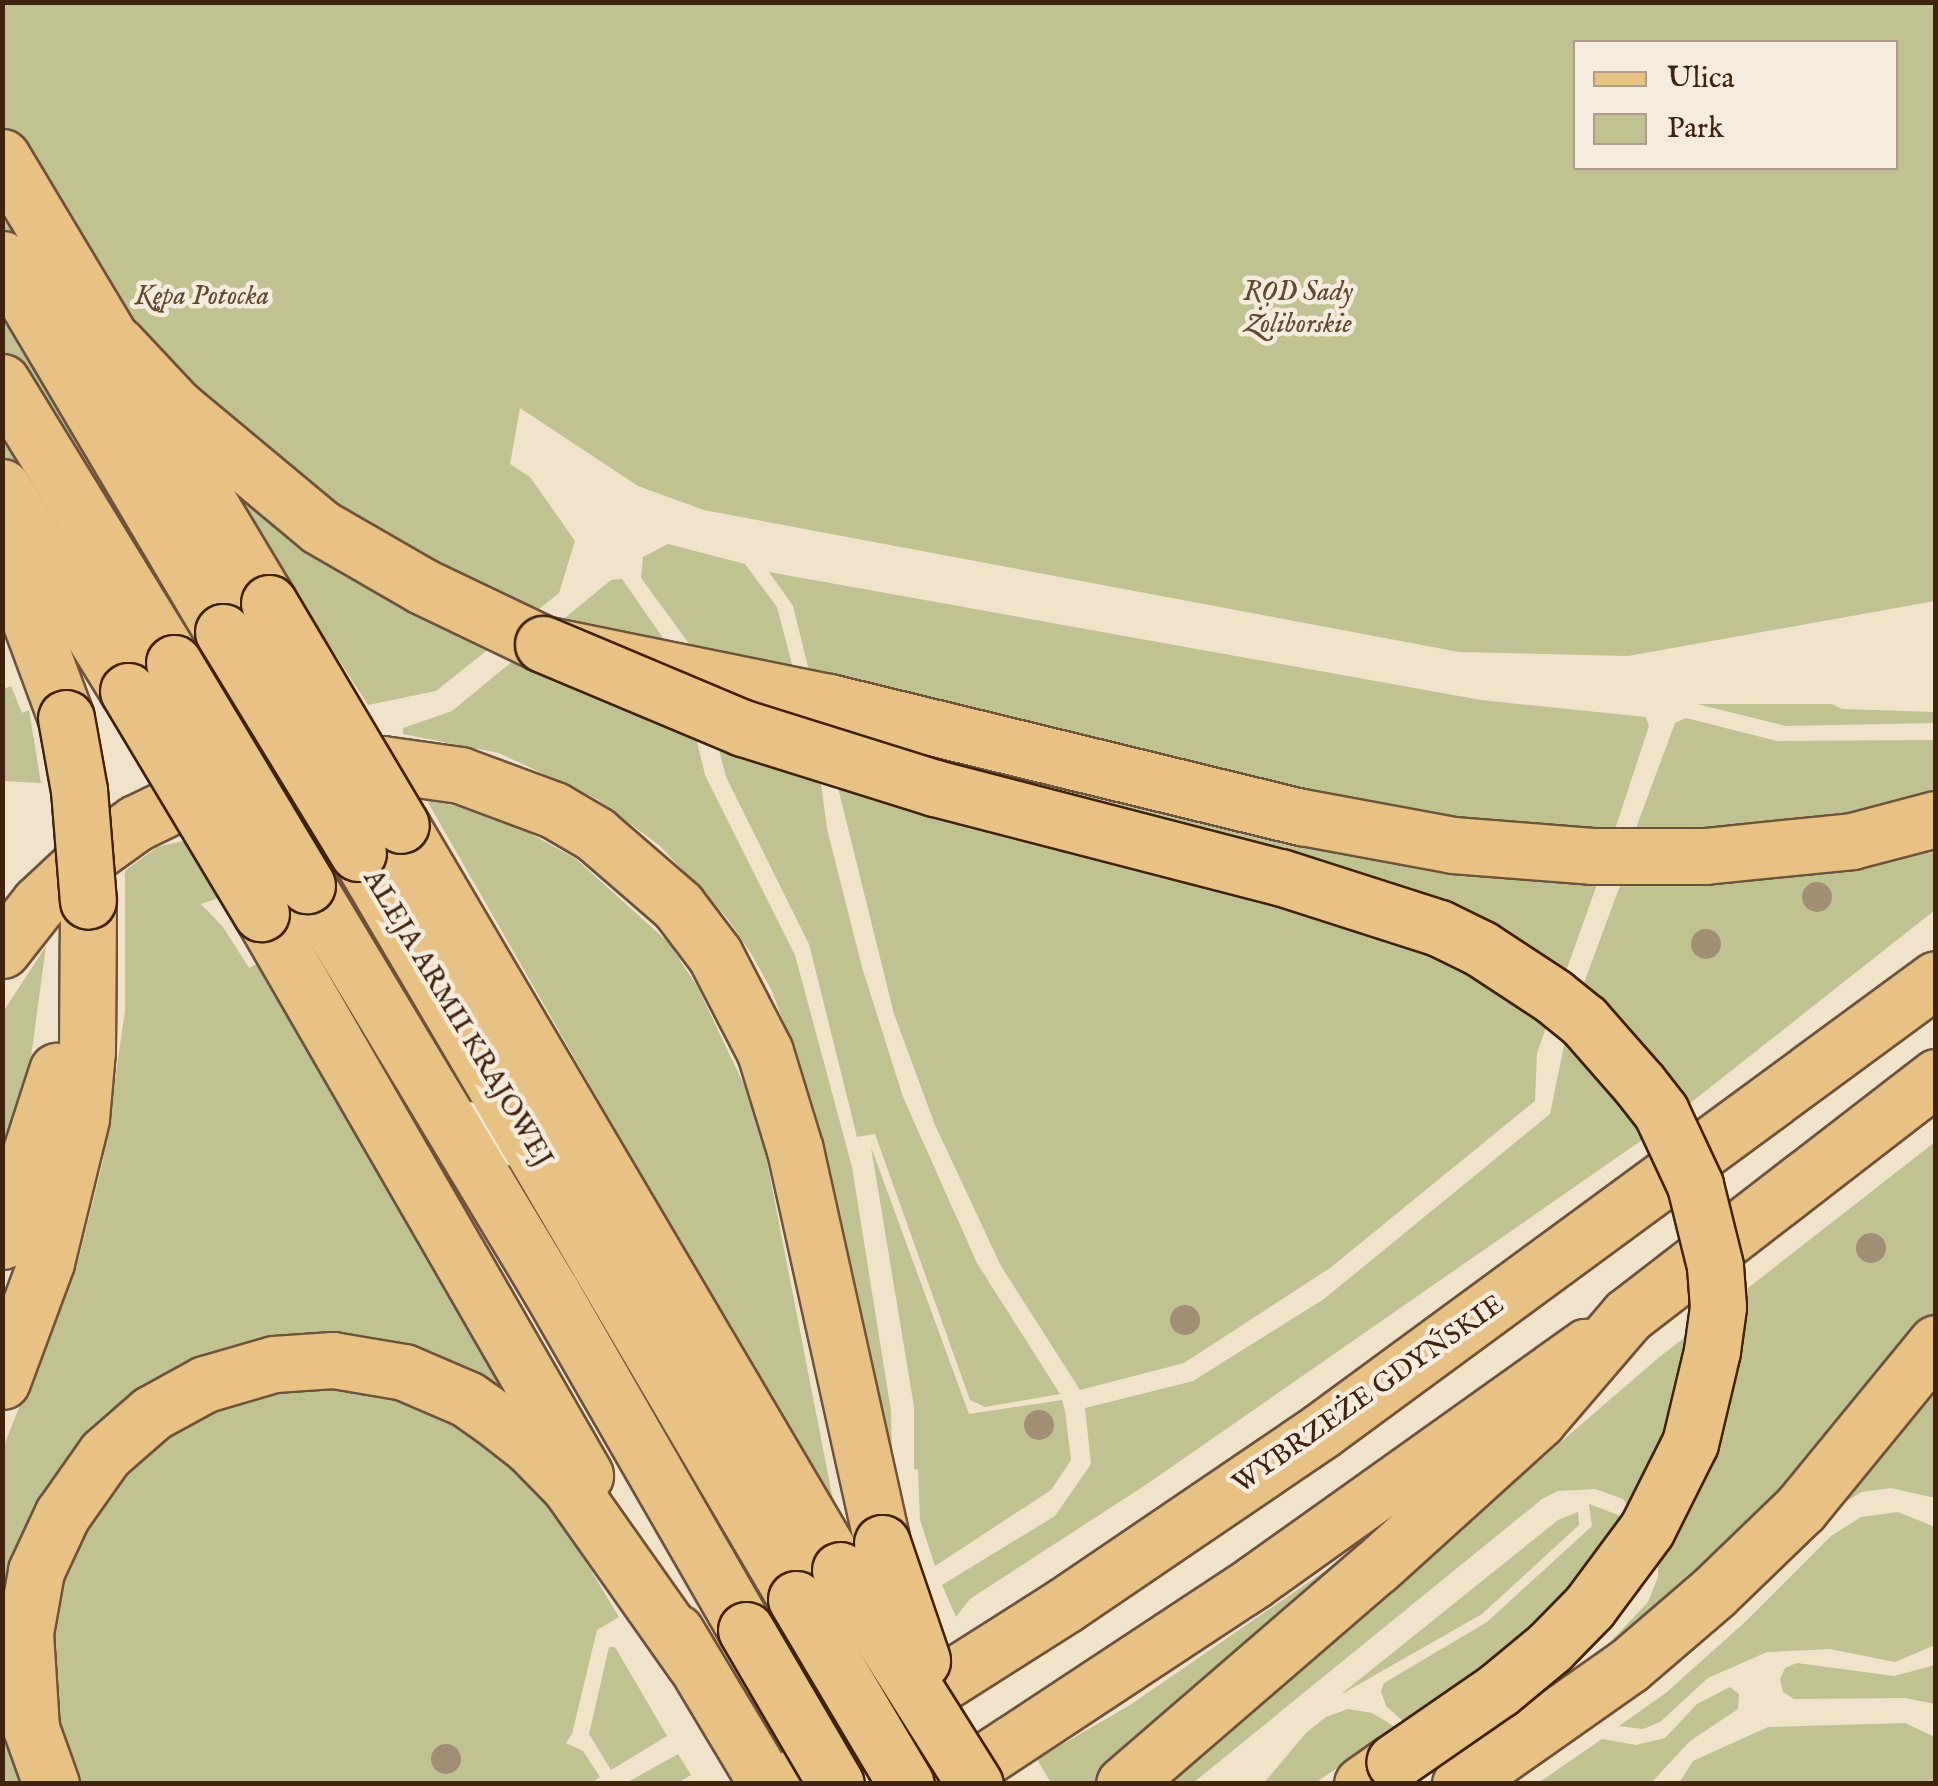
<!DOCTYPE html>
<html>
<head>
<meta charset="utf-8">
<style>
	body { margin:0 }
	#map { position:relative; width:1938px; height:1786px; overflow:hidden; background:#f1e2ca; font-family:"IM FELL English",serif }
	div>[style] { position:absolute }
	.green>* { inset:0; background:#c0c292 }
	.roads { filter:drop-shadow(2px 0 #6d523c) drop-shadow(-2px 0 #6d523c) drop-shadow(0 2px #6d523c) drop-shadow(0 -2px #6d523c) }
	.service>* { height:18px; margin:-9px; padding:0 9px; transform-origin:9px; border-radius:9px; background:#f6ecdd }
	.primary>* { height:52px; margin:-26px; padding:0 26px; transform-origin:26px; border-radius:26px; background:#e8c185 }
	.trunk>* { height:55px; margin:-27.5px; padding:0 27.5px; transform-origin:27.5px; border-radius:27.5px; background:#e8c185 }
	.motorway>* { height:55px; margin:-27.5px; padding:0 27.5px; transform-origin:27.5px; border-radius:27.5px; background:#e8c185 }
	.bridges { filter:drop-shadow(2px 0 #41220d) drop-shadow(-2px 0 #41220d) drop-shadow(0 2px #41220d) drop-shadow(0 -2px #41220d) }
	.motorway-bridge>* { height:55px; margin:-27.5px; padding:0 27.5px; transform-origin:27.5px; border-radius:27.5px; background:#e8c185 }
	.trees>* { width:30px; height:30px; margin:-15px; border-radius:50%; background:#a28e74 }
	span { translate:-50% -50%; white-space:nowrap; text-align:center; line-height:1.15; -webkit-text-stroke:9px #f6ecdd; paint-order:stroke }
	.park-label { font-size:28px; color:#614a2e; font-style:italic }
	.street-label { font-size:28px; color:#41220d }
	.frame { position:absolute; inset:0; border:5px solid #41220d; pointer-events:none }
	.legend { position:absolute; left:1573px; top:40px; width:325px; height:130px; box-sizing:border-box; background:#f6ecdd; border:2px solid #ae9b8a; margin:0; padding:12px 18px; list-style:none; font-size:30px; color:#41220d }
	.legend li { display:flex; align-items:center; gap:20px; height:50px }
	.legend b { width:50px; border:2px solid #ae9b8a }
</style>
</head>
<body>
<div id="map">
	<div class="green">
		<div style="clip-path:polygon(evenodd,3px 3px,1935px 3px,1935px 601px,1628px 656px,1459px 652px,704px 510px,638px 486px,520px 408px,510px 464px,530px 477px,575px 541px,559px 593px,436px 691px,368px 705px,232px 495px,3px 623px,3px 3px,1576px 42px,1896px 42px,1896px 168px,1576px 168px,1576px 42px)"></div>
		<div style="clip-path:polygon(668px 544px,745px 564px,777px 607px,819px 767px,827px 829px,862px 967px,903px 1097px,977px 1263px,1060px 1394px,985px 1407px,970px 1400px,875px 1134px,857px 1137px,809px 944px,726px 777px,693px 649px,641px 578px,643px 557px)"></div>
		<div style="clip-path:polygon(769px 572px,1481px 700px,1646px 717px,1649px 726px,1596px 887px,1537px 1053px,1535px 1101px,1330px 1268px,1184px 1363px,1080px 1390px,1001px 1266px,935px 1125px,894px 1014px,793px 606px)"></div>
		<div style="clip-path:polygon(622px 579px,677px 658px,705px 775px,795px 955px,852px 1167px,891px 1411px,893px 1506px,811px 1098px,772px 991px,752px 955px,728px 919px,660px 846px,597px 799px,499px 753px,403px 734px,403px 728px,452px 711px,611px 580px)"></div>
		<div style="clip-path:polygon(11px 686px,22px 713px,29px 710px,41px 783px,3px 781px,3px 689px)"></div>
		<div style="clip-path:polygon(1697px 704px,1832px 704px,1842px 709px,1935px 712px,1935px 723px,1786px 726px)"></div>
		<div style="clip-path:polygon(1686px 718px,1777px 741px,1935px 740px,1935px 793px,1863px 813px,1757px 828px,1636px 828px,1675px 723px)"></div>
		<div style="clip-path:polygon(426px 799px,499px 816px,576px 859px,668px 942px,697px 986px,746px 1089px,763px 1141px,833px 1500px,829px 1502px)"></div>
		<div style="clip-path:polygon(183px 841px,219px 898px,201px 904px,223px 927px,249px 968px,262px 961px,514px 1394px,487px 1439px,554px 1509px,619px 1617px,597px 1630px,572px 1734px,566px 1743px,583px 1751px,600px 1777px,590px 1784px,3px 1784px,3px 1448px,79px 1257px,103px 1161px,125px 1011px,125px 871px,157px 847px)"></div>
		<div style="clip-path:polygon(1935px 842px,1935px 910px,1655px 1131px,1147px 1484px,970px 1599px,956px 1617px,942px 1585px,1055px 1516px,1091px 1464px,1085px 1408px,1193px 1381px,1324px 1299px,1550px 1114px,1568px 1026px,1621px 883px,1723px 882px)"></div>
		<div style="clip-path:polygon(46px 946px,31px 1057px,3px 1155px,3px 1012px)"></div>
		<div style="clip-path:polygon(1935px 1142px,1935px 1312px,1814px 1463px,1696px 1574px,1596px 1657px,1648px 1602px,1658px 1577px,1658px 1549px,1623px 1499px,1595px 1489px,1558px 1491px,1542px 1499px,1193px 1783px,1164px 1784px,1657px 1359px)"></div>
		<div style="clip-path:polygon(871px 1147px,969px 1414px,1062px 1400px,1065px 1411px,1071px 1460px,1051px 1490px,935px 1566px,920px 1520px,918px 1470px,914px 1469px,914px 1407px)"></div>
		<div style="clip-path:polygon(1935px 1377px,1935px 1498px,1891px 1488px,1862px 1492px,1814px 1520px)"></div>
		<div style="clip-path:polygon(1589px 1504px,1621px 1516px,1557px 1601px,1486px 1665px,1405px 1723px,1386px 1706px,1381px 1691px,1384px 1683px,1487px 1622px,1592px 1526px)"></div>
		<div style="clip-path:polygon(1578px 1512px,1579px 1525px,1482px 1614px,1340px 1695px,1558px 1520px)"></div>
		<div style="clip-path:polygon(1898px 1512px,1935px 1527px,1935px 1645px,1895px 1662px,1830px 1649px,1767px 1652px,1708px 1678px,1660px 1722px,1643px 1729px,1619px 1726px,1667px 1692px,1745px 1622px,1831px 1536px,1861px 1517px)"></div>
		<div style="clip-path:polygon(1361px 1546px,1094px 1783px,1051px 1783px,1037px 1759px,1130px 1705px)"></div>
		<div style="clip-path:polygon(609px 1647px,615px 1647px,667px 1736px,611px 1770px,589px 1734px)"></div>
		<div style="clip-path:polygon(1797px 1663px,1894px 1676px,1935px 1665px,1935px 1704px,1905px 1698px,1794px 1699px,1783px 1692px,1780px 1679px,1785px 1668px)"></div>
		<div style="clip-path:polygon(1730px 1687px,1739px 1694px,1738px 1709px,1690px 1741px,1651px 1783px,1538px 1783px,1602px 1739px,1636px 1745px,1665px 1738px,1697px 1704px)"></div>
		<div style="clip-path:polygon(1348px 1709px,1372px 1713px,1397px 1728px,1315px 1783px,1263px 1784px,1306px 1733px,1326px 1717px)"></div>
		<div style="clip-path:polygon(1905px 1723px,1935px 1737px,1935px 1783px,1679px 1783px,1693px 1761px,1768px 1727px)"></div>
		<div style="clip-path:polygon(678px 1754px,691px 1775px,678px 1783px,626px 1783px)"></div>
	</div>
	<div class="roads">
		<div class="service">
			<div style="left:470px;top:1111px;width:60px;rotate:49.1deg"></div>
		</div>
		<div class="primary">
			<div style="left:949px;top:1784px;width:367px;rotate:-33.4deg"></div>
			<div style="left:1255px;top:1582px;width:407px;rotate:-35.5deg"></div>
		</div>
		<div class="trunk">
			<div style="left:1627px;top:1316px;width:391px;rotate:-37.7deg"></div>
			<div style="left:783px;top:1784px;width:334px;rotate:-32.4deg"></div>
			<div style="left:1065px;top:1605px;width:310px;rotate:-34.2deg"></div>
			<div style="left:1321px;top:1431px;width:763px;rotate:-36.31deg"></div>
		</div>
		<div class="motorway">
			<div style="left:2px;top:157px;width:520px;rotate:59.09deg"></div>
			<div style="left:2px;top:259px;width:434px;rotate:59.4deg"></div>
			<div style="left:117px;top:344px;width:86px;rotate:46.9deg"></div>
			<div style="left:176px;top:407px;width:187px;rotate:39.8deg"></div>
			<div style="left:320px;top:527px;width:118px;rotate:30deg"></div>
			<div style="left:422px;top:586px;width:134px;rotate:25.6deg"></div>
			<div style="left:543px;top:644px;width:292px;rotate:11.5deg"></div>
			<div style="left:829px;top:702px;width:487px;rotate:13.7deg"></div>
			<div style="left:1302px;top:817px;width:154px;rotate:10.5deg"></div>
			<div style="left:1453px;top:845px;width:139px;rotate:4.5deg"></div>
			<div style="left:1592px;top:856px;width:113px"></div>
			<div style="left:1705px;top:856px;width:148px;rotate:-5.8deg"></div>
			<div style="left:1852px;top:841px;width:87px;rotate:-14.7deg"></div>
			<div style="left:2px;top:382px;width:329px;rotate:58.5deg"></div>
			<div style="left:2px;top:487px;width:240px;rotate:58.3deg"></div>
			<div style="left:2px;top:545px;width:184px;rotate:69.7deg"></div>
			<div style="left:401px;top:825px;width:865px;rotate:59.49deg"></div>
			<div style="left:358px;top:853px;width:865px;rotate:59.58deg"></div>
			<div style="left:307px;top:885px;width:474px;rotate:59deg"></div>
			<div style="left:551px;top:1291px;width:391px;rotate:60.1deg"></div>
			<div style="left:261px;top:913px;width:649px;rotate:60.04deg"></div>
			<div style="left:2px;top:950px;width:60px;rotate:-51.8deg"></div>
			<div style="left:39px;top:903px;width:64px;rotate:-43.1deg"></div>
			<div style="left:86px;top:859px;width:62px;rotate:-35.8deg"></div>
			<div style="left:136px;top:823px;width:67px;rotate:-25.8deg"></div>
			<div style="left:196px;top:794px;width:92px;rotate:-15.7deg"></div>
			<div style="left:285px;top:769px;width:97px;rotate:-3deg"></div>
			<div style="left:382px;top:764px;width:79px;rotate:8deg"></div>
			<div style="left:460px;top:775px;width:100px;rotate:20.4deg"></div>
			<div style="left:554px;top:810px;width:48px;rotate:30.3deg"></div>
			<div style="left:595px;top:834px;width:110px;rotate:40.9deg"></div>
			<div style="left:678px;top:906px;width:61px;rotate:52.9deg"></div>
			<div style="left:715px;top:955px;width:109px;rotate:62.7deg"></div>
			<div style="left:765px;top:1052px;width:102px;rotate:73deg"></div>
			<div style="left:795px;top:1150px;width:403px;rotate:77.5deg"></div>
			<div style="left:2px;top:1241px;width:179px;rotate:-72.1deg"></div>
			<div style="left:2px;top:1381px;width:127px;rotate:-69.7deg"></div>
			<div style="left:46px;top:1262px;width:148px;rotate:-76.3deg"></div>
			<div style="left:81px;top:1118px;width:67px;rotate:-84.9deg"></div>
			<div style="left:87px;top:1051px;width:150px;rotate:-89.6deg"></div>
			<div style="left:676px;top:1632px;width:177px;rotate:59.1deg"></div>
			<div style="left:51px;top:1784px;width:59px;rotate:-109.7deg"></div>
			<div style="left:31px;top:1728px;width:95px;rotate:-93.6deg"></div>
			<div style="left:25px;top:1633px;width:63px;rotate:-79.9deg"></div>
			<div style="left:36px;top:1571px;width:62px;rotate:-65.1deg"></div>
			<div style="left:62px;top:1515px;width:75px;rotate:-54.8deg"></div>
			<div style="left:105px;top:1454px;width:62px;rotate:-41.1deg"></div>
			<div style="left:152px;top:1413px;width:60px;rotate:-28.7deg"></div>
			<div style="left:205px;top:1384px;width:72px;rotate:-16.2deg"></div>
			<div style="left:274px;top:1364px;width:59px;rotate:-3.9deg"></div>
			<div style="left:333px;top:1360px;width:72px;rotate:9.6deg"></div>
			<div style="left:404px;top:1372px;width:69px;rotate:23.2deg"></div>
			<div style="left:467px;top:1399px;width:32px;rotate:35deg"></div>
			<div style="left:493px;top:1417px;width:47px;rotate:38.1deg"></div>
			<div style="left:530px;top:1446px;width:56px;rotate:45.7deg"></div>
			<div style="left:569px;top:1486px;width:217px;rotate:54.8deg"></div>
			<div style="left:1124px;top:1784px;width:334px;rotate:-40.8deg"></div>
			<div style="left:1377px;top:1566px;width:217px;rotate:-42.2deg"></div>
			<div style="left:1538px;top:1420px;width:137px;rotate:-49.4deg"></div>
			<div style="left:1362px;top:1784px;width:39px;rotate:-35deg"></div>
			<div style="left:1460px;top:1784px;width:205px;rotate:-35.1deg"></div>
			<div style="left:1628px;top:1666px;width:113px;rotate:-40.7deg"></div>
			<div style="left:1714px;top:1592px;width:121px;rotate:-44deg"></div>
			<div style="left:1801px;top:1508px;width:213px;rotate:-50.7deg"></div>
		</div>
	</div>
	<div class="bridges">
		<div class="motorway-bridge">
			<div style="left:269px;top:603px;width:258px;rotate:59.3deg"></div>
			<div style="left:223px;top:632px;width:259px;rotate:58.6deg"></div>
			<div style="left:543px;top:644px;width:217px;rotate:22.8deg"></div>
			<div style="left:743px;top:728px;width:201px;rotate:17.4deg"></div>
			<div style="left:935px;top:788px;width:356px;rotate:14.5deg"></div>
			<div style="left:1280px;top:877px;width:167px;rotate:17.8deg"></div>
			<div style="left:1439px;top:928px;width:46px;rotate:26deg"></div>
			<div style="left:1480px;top:948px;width:87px;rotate:33.3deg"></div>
			<div style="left:1553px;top:996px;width:40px;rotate:39deg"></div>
			<div style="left:1584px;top:1021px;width:85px;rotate:48.8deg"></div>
			<div style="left:1640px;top:1085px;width:34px;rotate:52deg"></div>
			<div style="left:1661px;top:1112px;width:81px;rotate:65deg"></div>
			<div style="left:1695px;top:1185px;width:83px;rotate:76.1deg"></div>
			<div style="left:1715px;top:1266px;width:41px;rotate:85.8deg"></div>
			<div style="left:1718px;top:1307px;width:44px;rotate:97.8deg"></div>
			<div style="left:1712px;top:1351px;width:95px;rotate:103.4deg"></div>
			<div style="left:1690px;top:1443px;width:96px;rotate:116.6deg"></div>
			<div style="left:1647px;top:1529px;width:97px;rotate:126.6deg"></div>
			<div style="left:1589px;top:1607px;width:56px;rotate:134.3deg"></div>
			<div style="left:1550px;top:1647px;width:67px;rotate:140.4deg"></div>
			<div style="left:1498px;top:1690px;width:126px;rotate:145.3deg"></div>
			<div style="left:174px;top:663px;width:259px;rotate:59.1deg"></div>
			<div style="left:128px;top:691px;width:259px;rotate:59.1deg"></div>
			<div style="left:66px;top:718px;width:73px;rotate:79.8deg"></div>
			<div style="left:79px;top:790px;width:111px;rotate:85.4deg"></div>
			<div style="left:882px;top:1543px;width:124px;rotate:71.1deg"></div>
			<div style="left:840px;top:1570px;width:253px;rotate:57.8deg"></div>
			<div style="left:796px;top:1599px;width:215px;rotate:59.3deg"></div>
			<div style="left:746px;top:1630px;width:178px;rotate:59.7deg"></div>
		</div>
	</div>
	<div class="trees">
		<div style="left:1817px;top:897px"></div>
		<div style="left:1706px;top:944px"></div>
		<div style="left:1871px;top:1248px"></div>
		<div style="left:1185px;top:1320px"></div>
		<div style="left:1039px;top:1425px"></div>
		<div style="left:446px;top:1759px"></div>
	</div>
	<div class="park-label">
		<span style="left:1298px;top:309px">ROD Sady<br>Żoliborskie</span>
		<span style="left:202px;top:297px">Kępa Potocka</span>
	</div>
	<div class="street-label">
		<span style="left:457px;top:1019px;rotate:59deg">ALEJA ARMII KRAJOWEJ</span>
		<span style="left:1369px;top:1395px;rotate:-35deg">WYBRZEŻE GDYŃSKIE</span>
	</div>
	<div class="frame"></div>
	<ul class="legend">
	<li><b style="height:12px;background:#e8c185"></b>Ulica</li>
	<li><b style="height:28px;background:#c0c292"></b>Park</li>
	</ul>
</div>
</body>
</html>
